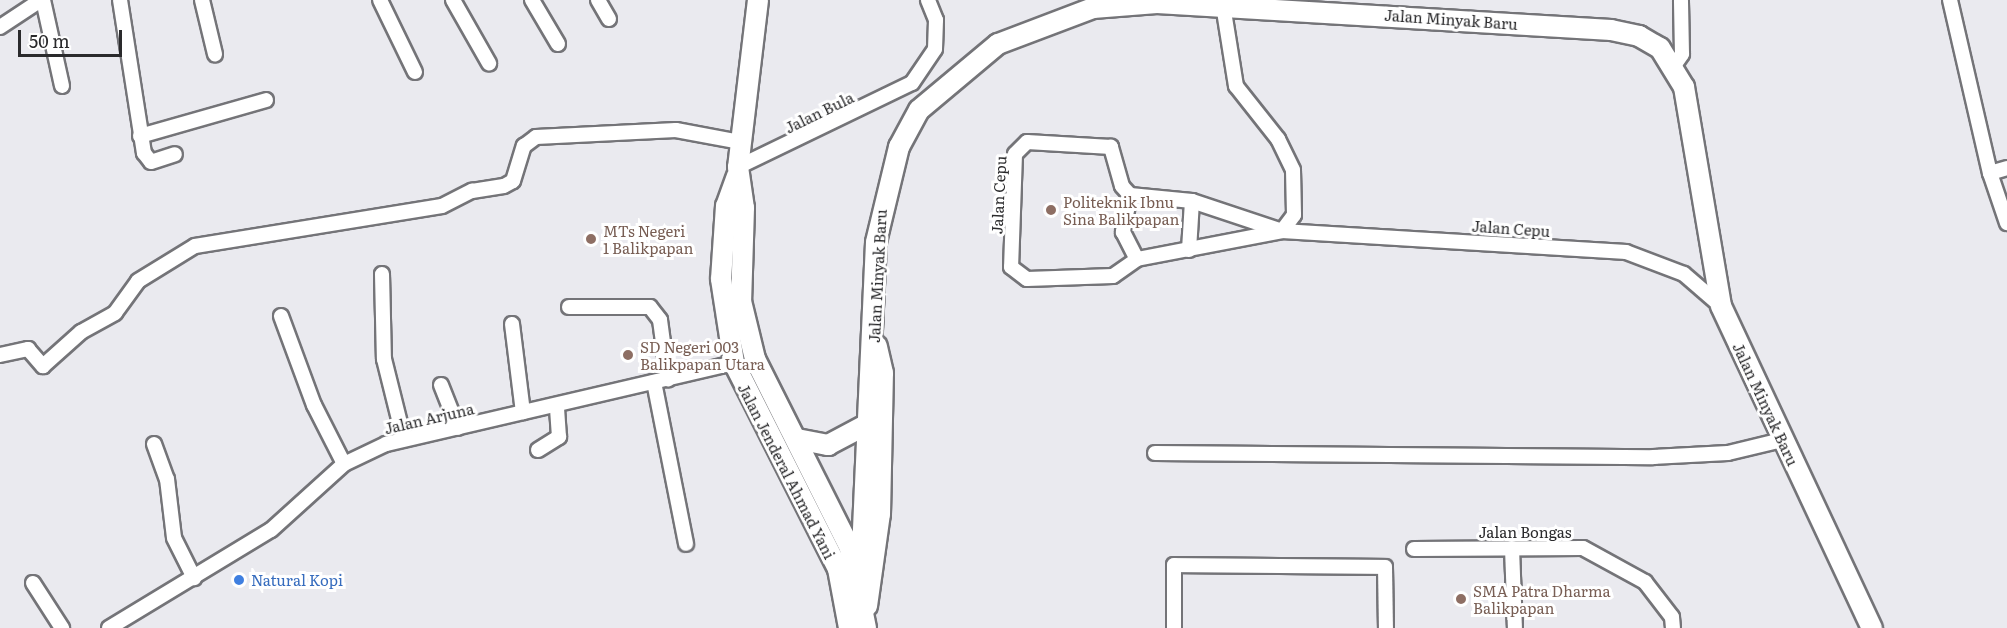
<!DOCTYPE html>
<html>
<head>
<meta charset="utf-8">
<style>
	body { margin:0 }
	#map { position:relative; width:2007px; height:628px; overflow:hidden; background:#eaeaef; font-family:Literata,serif }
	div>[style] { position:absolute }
	.roads { filter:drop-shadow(2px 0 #747478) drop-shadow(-2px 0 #747478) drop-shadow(0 2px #747478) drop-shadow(0 -2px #747478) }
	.street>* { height:14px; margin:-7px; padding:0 7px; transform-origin:7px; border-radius:7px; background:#fff }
	.secondary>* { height:20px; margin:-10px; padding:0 10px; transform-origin:10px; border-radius:10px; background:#fff }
	.dots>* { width:16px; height:16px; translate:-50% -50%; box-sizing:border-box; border:3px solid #fff; border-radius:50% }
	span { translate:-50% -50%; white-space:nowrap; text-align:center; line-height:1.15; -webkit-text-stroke:6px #fff; paint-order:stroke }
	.street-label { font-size:15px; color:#2a2a2c }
	.education-label { font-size:15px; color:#785e54 }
	.left { translate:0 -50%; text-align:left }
	.shop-label { font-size:15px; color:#366cbe }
	.scale { position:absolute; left:18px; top:30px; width:104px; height:27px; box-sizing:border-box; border:3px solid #2a2a2c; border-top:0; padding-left:8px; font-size:18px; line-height:21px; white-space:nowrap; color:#2a2a2c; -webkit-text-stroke:4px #fff; paint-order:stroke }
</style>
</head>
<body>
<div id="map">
	<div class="roads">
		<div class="street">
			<div style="left:43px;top:0;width:88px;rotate:77.5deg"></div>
			<div style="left:120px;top:0;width:155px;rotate:81.1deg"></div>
			<div style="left:144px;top:153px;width:11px;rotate:52deg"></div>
			<div style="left:151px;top:162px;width:25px;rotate:-18deg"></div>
			<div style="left:202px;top:0;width:56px;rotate:76.5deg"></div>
			<div style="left:380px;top:0;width:80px;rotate:64.1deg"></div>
			<div style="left:453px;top:0;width:73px;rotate:60.3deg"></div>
			<div style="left:532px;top:0;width:51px;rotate:59.4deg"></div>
			<div style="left:598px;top:0;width:22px;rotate:60deg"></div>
			<div style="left:1950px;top:0;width:178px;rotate:77deg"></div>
			<div style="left:1990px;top:173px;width:53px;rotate:71.2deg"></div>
			<div style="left:1223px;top:5px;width:82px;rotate:80.9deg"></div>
			<div style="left:1236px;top:86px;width:68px;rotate:51.6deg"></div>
			<div style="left:1278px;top:139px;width:34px;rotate:64deg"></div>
			<div style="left:1293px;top:170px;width:45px;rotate:88.7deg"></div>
			<div style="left:1294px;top:215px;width:20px;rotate:127deg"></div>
			<div style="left:0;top:27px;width:49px;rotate:-33.4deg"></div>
			<div style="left:1673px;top:67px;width:16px;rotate:-55deg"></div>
			<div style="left:1682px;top:54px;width:54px;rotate:-91.1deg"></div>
			<div style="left:140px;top:136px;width:131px;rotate:-15.9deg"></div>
			<div style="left:738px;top:167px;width:193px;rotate:-25.8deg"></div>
			<div style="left:912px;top:83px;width:41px;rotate:-55.9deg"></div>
			<div style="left:935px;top:49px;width:29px;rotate:-88deg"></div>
			<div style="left:936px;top:20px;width:22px;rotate:-112deg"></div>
			<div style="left:1990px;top:173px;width:18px;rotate:-16deg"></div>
			<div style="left:1130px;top:195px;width:38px;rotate:101deg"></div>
			<div style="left:1123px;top:232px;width:30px;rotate:63deg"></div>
			<div style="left:1282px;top:231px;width:95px;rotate:-161.6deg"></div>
			<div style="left:1192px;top:201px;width:62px;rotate:-174.5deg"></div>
			<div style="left:1130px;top:195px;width:12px;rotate:-132deg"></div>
			<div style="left:1122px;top:186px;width:41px;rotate:-105.8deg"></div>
			<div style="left:1111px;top:147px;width:84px;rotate:-176.6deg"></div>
			<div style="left:1027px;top:142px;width:17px;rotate:135deg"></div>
			<div style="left:1015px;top:154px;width:113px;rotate:92deg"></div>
			<div style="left:1011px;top:267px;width:20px;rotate:37deg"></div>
			<div style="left:1027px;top:279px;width:86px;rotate:-2deg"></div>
			<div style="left:1113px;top:276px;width:29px;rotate:-35deg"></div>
			<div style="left:1137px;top:259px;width:148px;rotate:-10.9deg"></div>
			<div style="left:1282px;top:231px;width:345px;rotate:3.5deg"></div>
			<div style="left:1626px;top:252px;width:62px;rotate:20.8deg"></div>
			<div style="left:1684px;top:274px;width:49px;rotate:40.9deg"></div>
			<div style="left:1189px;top:250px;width:49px;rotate:-86.5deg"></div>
			<div style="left:382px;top:274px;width:85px;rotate:88.7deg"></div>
			<div style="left:384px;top:359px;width:82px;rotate:76deg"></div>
			<div style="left:569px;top:307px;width:81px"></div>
			<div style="left:650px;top:307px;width:16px;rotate:52deg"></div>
			<div style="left:660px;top:320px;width:60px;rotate:82.3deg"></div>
			<div style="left:281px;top:316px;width:95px;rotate:69.7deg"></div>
			<div style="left:314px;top:405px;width:66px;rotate:63deg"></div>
			<div style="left:512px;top:324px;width:89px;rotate:82.9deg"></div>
			<div style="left:0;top:355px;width:29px;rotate:-12deg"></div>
			<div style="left:28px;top:349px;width:23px;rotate:49deg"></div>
			<div style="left:43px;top:366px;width:51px;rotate:-41.8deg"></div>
			<div style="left:81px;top:332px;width:39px;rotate:-29deg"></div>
			<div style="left:115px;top:313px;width:39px;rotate:-54deg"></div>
			<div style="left:138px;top:281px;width:67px;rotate:-31.6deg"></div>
			<div style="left:195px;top:246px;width:250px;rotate:-9.2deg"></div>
			<div style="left:442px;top:206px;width:34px;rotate:-27deg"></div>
			<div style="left:472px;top:191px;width:32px;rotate:-9deg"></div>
			<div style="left:504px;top:186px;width:10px;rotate:-29deg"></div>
			<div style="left:513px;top:181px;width:37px;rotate:-73deg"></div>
			<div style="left:524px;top:146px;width:15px;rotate:-37deg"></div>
			<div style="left:536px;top:137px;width:140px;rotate:-2.9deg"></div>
			<div style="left:676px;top:130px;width:66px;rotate:10.5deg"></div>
			<div style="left:654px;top:382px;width:165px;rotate:78.8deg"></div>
			<div style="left:441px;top:385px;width:46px;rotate:68.4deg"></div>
			<div style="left:154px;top:444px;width:37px;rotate:70deg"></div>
			<div style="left:167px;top:479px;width:59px;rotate:83.2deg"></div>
			<div style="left:174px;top:538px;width:45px;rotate:63.4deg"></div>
			<div style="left:538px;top:450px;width:25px;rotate:-32deg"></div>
			<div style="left:559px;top:437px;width:32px;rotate:-94deg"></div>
			<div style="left:1155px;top:453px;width:498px;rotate:0.5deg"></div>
			<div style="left:1653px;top:457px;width:75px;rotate:-3.1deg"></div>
			<div style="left:1728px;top:453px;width:56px;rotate:-13.5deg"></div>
			<div style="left:1512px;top:548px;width:80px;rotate:87.9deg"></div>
			<div style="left:1414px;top:549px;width:169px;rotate:-0.3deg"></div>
			<div style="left:1583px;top:548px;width:71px;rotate:28.7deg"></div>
			<div style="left:1645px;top:582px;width:44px;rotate:52.4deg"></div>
			<div style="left:1672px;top:617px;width:11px;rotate:85deg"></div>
			<div style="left:33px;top:583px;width:54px;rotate:57.2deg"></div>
			<div style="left:109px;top:628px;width:189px;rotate:-31.2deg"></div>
			<div style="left:271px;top:530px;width:98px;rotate:-42.1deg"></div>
			<div style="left:344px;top:464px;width:47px;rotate:-25.5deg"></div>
			<div style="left:386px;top:444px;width:357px;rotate:-13.1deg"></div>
			<div style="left:1174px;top:628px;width:63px;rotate:-90deg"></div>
			<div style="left:1174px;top:565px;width:211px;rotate:0.5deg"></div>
			<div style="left:1385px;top:567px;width:61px;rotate:89.1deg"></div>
		</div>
		<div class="secondary">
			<div style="left:758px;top:0;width:168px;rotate:96.8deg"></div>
			<div style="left:738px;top:167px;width:41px;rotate:81.7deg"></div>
			<div style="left:744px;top:208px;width:93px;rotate:91.8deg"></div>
			<div style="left:741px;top:301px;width:60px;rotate:76.4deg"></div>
			<div style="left:755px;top:359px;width:212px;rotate:63.3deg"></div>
			<div style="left:850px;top:548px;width:82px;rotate:78.7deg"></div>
			<div style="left:737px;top:176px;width:32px;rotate:110deg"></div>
			<div style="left:726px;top:206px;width:73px;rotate:93.9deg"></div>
			<div style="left:721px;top:279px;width:85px;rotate:81.2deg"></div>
			<div style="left:734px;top:363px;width:231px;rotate:63.2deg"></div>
			<div style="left:838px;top:569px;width:60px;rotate:79.4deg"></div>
			<div style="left:797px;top:439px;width:32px;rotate:11deg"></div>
			<div style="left:828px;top:445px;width:43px;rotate:-27.8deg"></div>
			<div style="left:847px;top:604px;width:29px;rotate:-65deg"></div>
			<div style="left:859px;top:578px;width:27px;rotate:-84deg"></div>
			<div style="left:862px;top:551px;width:309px;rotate:-87.4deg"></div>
			<div style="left:876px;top:242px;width:98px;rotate:-76.4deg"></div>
			<div style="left:899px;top:147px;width:42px;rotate:-61.6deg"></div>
			<div style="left:919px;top:110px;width:103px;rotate:-39.9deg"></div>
			<div style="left:998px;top:44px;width:102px;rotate:-20.8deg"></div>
			<div style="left:1093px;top:8px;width:64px;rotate:-4.5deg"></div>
			<div style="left:1157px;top:3px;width:455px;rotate:3.4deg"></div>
			<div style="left:1611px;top:30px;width:29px;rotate:12deg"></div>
			<div style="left:1639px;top:36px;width:24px;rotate:30deg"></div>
			<div style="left:1660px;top:48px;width:46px;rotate:58.4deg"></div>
			<div style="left:1684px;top:87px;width:222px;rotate:80.4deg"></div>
			<div style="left:1721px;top:306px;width:356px;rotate:64.9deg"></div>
			<div style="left:867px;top:606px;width:93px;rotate:-82deg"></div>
			<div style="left:880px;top:514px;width:141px;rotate:-88.8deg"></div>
			<div style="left:883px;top:373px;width:28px;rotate:-103deg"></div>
		</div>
	</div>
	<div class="dots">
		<div style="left:1051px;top:210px;background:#8d6e63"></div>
		<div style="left:591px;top:239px;background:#8d6e63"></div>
		<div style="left:628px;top:355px;background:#8d6e63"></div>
		<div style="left:239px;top:580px;background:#3f7fe0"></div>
		<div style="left:1461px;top:599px;background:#8d6e63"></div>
	</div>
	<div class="street-label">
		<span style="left:1451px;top:19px;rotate:4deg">Jalan Minyak Baru</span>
		<span style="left:819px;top:112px;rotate:-26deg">Jalan Bula</span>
		<span style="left:998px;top:195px;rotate:-87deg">Jalan Cepu</span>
		<span style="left:1511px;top:228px;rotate:4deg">Jalan Cepu</span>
		<span style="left:877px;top:276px;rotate:-87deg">Jalan Minyak Baru</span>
		<span style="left:1766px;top:404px;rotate:65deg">Jalan Minyak Baru</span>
		<span style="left:429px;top:418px;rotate:-13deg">Jalan Arjuna</span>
		<span style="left:787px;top:471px;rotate:63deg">Jalan Jenderal Ahmad Yani</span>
		<span style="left:1525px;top:532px">Jalan Bongas</span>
	</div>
	<div class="education-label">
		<span class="left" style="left:1063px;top:210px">Politeknik Ibnu<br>Sina Balikpapan</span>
		<span class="left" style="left:603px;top:239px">MTs Negeri<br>1 Balikpapan</span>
		<span class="left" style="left:640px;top:355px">SD Negeri 003<br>Balikpapan Utara</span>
		<span class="left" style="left:1473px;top:599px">SMA Patra Dharma<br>Balikpapan</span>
	</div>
	<div class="shop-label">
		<span class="left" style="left:251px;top:580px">Natural Kopi</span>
	</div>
	<div class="scale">50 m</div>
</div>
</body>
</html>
